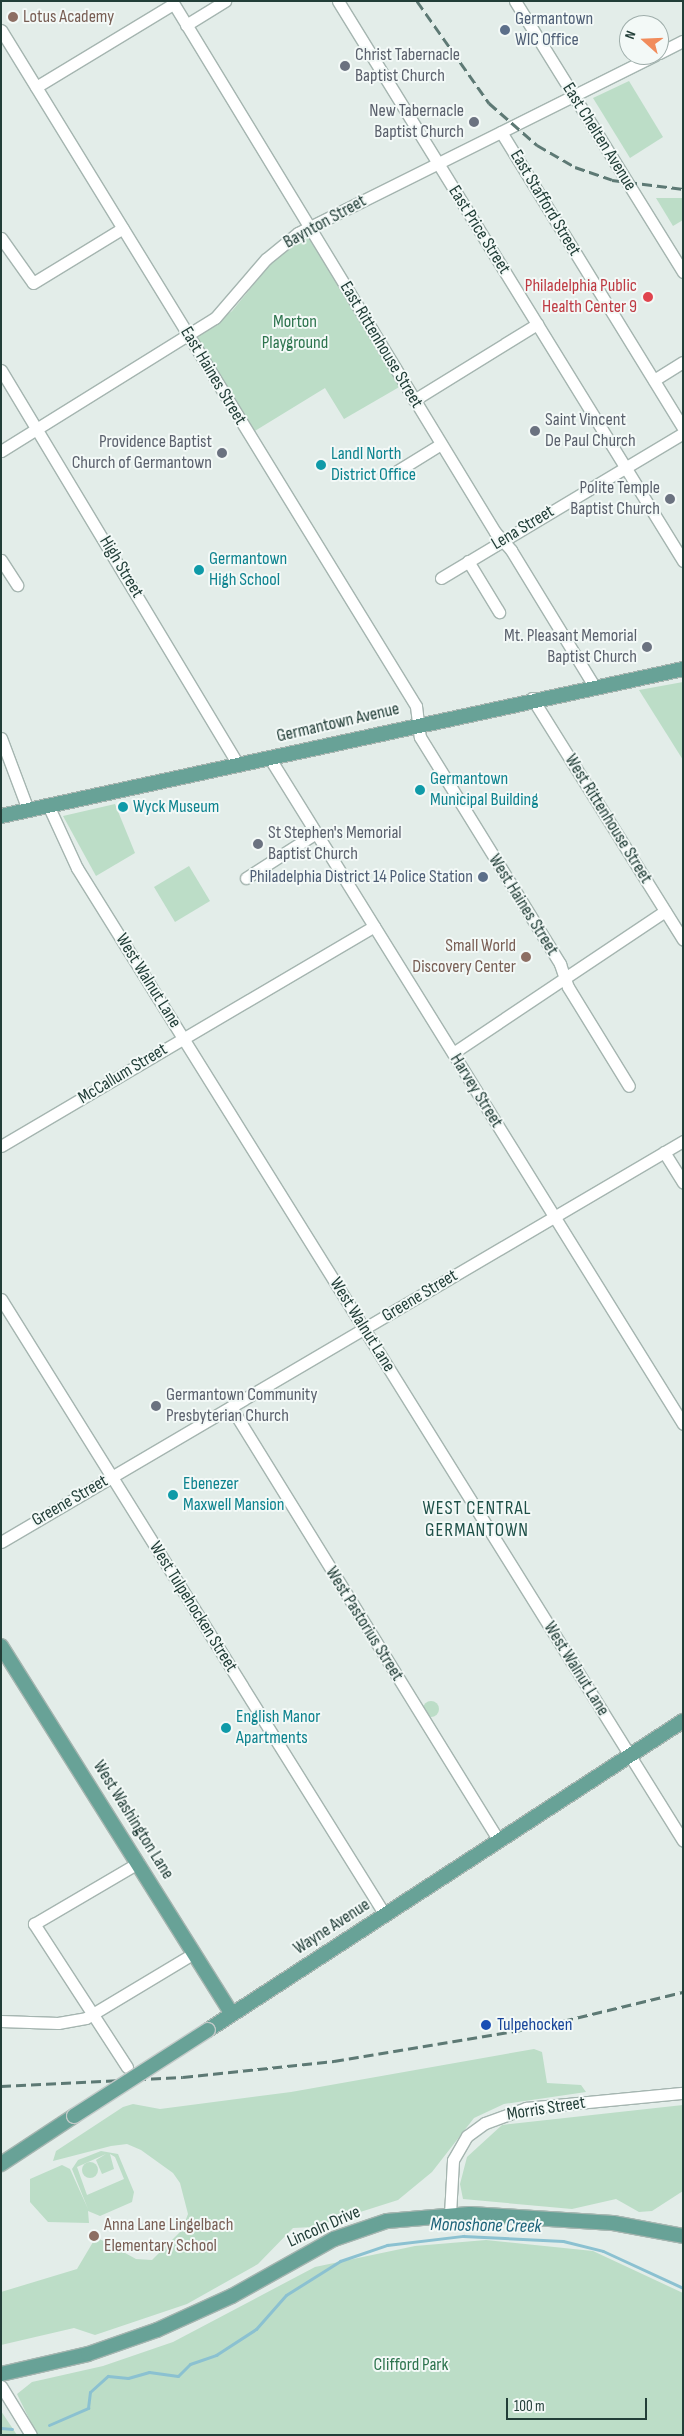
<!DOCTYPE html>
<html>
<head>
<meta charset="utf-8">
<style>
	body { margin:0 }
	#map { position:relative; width:684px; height:2436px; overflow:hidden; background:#e3ede9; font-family:"Sofia Sans Condensed",sans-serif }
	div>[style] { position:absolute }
	.green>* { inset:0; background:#bcddc7 }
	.round { border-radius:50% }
	.stream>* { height:3px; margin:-1.5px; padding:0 1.5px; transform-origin:1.5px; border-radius:1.5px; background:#8bc1d1 }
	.roads { filter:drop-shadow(1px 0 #a5b5b0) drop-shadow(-1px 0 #a5b5b0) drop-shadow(0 1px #a5b5b0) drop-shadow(0 -1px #a5b5b0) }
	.minor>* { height:11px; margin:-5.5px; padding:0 5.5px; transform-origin:5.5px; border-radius:5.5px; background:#fff }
	.major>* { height:14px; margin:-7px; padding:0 7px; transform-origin:7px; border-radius:7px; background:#68a297 }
	.rail>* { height:3px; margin-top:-1.5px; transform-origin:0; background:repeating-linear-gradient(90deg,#5d7974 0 10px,transparent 0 15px) }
	.bridges { filter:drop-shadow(1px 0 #c1c9c7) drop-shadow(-1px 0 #c1c9c7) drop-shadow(0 1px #c1c9c7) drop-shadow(0 -1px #c1c9c7) }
	.major-bridge>* { height:14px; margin:-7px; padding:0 7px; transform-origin:7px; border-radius:7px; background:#68a297 }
	.dots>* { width:14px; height:14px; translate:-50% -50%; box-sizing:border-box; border:2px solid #f3f9f7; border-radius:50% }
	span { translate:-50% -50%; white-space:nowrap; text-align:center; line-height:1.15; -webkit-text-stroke:4px #f3f9f7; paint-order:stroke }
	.education-label { font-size:18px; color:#785e54 }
	.left { translate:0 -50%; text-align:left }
	.right { translate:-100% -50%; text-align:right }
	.service-label { font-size:18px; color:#4e5e75 }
	.worship-label { font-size:18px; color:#5b616d }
	.street-label { font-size:18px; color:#223e38 }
	.health-label { font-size:18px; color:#be3a42 }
	.park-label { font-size:18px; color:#2d744e }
	.culture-label { font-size:18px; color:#0d838f }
	.transit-label { font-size:18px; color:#164399 }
	.neighbourhood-label { font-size:19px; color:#1e5048; letter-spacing:1px }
	.water-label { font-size:19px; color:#1d637a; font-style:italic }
	.frame { position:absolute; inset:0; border:2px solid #223e38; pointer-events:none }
	.north { position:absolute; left:619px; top:15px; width:50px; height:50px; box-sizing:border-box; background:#f3f9f7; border:1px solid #9faeab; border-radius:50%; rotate:290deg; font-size:14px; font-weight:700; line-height:20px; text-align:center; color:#223e38 }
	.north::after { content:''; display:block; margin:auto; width:18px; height:22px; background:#f18c5c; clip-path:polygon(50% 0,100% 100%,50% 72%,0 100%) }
	.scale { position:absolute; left:506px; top:2398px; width:141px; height:22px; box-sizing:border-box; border:2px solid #223e38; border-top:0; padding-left:6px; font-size:15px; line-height:18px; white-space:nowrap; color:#223e38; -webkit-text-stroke:4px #f3f9f7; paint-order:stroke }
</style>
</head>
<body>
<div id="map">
	<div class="green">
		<div style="clip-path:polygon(629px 81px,663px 137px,630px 158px,593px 98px)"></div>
		<div style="clip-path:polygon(656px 198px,683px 198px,683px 220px,673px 226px)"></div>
		<div style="clip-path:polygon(308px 236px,401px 386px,344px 419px,325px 388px,253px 432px,197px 338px,232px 311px,274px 260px)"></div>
		<div style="clip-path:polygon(683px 682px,683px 760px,639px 690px)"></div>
		<div style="clip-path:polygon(115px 804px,135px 853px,96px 876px,63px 816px)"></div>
		<div style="clip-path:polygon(189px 866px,210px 901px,175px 922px,154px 887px)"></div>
		<div class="round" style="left:423px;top:1701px;width:16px;height:16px"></div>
		<div style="clip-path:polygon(534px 2049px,542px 2052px,547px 2083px,581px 2085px,586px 2092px,504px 2104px,474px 2118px,432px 2172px,398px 2200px,313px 2227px,293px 2228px,258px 2264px,187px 2304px,95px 2335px,74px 2328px,1px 2345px,1px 2292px,77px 2269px,96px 2237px,136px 2259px,152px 2260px,182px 2230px,188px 2214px,180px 2183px,173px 2173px,141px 2150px,127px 2144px,111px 2146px,53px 2161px,56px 2151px,123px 2107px,133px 2104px,160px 2109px,291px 2092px)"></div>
		<div style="clip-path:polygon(683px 2105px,683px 2191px,652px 2211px,639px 2212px,616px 2199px,572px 2209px,463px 2199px,460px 2184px,467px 2157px,502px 2125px)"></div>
		<div style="clip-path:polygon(evenodd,101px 2151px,118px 2154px,134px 2192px,132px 2202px,100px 2216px,88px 2211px,89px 2223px,48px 2222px,30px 2202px,30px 2179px,62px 2165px,70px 2169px,88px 2209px,72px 2169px,78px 2160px,101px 2151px,106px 2154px,96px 2160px,102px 2174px,114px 2169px,110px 2154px,115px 2157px,124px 2179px,87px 2195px,77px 2167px,106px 2154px)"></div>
		<div class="round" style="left:82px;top:2162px;width:16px;height:16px"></div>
		<div style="clip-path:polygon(486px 2240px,593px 2251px,683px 2293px,683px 2435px,37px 2435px,17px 2394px,32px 2382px,103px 2366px,173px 2342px,315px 2267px,415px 2246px)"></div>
		<div style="clip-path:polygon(1px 2410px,1px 2411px,17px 2435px,1px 2435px)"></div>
	</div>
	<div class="stream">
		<div style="left:49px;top:2425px;width:43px;rotate:-23.6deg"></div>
		<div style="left:88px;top:2408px;width:16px;rotate:-83deg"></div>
		<div style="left:90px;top:2392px;width:24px;rotate:-42deg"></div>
		<div style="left:108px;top:2376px;width:20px;rotate:6deg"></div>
		<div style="left:128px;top:2378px;width:22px;rotate:-16deg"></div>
		<div style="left:149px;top:2372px;width:29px;rotate:8deg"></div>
		<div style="left:178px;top:2376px;width:17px;rotate:-45deg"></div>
		<div style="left:190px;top:2364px;width:28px;rotate:-19deg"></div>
		<div style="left:216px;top:2355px;width:48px;rotate:-33deg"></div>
		<div style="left:256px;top:2329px;width:45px;rotate:-48.6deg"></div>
		<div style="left:286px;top:2295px;width:64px;rotate:-32.2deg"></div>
		<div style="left:340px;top:2261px;width:50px;rotate:-18.8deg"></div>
		<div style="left:387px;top:2245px;width:77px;rotate:-6.8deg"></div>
		<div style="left:463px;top:2236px;width:100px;rotate:2.9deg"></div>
		<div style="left:563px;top:2241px;width:41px;rotate:14deg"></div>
		<div style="left:603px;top:2251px;width:88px;rotate:24.8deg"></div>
		<div style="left:1px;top:2428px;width:11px;rotate:5deg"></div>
	</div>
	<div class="roads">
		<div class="minor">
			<div style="left:172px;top:1px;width:622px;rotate:58.69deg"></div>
			<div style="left:495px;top:532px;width:24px;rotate:48deg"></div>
			<div style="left:511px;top:550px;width:159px;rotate:58.6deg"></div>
			<div style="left:338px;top:1px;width:658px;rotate:58.36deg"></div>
			<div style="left:515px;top:1px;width:319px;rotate:58.2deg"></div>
			<div style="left:186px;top:25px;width:46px;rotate:-31.6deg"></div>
			<div style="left:1px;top:30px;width:793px;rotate:58.45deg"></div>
			<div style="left:416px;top:706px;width:31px;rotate:83deg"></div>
			<div style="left:420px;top:737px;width:267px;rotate:58.3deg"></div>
			<div style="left:560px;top:964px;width:24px;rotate:71deg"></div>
			<div style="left:568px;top:987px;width:116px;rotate:58.4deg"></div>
			<div style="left:659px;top:53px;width:27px;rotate:-27deg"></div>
			<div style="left:36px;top:87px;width:160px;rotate:-31.2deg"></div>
			<div style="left:501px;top:132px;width:347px;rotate:58.4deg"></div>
			<div style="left:1px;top:238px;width:55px;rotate:54.6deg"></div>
			<div style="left:33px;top:283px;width:105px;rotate:-31.4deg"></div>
			<div style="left:1px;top:370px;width:460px;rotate:59deg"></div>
			<div style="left:654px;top:380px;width:34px;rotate:-32deg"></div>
			<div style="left:414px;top:400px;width:145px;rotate:-31.7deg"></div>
			<div style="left:1px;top:451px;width:252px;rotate:-31.9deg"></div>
			<div style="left:215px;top:318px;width:78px;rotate:-49.2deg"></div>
			<div style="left:266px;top:259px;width:41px;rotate:-39.1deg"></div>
			<div style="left:298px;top:233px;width:399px;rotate:-26.5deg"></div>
			<div style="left:394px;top:473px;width:55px;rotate:-31.7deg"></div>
			<div style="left:1px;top:560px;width:30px;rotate:57deg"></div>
			<div style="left:468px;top:561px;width:60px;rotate:58.7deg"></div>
			<div style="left:441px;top:578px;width:282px;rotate:-30.9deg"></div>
			<div style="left:532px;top:698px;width:285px;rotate:58deg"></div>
			<div style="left:1px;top:738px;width:77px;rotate:69.4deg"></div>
			<div style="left:269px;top:757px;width:785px;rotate:58.17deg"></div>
			<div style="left:48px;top:805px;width:69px;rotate:65.3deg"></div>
			<div style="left:77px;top:868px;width:1146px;rotate:58.08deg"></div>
			<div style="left:246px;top:878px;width:83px;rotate:-32.7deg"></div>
			<div style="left:453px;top:1053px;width:255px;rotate:-33.8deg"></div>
			<div style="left:1px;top:1146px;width:433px;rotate:-30.5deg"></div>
			<div style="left:664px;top:1152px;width:36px;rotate:58deg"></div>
			<div style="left:1px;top:1299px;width:726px;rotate:58.06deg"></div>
			<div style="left:231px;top:1407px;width:510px;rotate:58.3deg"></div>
			<div style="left:1px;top:1542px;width:791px;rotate:-30.45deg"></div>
			<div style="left:1px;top:2021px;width:57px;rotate:2deg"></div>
			<div style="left:58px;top:2023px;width:28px;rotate:-10deg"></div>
			<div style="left:86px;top:2018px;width:126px;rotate:-31deg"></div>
			<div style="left:127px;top:2067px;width:171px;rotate:-123deg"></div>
			<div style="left:34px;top:1924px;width:121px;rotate:-30.4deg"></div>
			<div style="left:450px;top:2214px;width:54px;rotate:-86.8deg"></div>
			<div style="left:453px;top:2160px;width:28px;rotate:-60deg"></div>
			<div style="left:467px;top:2136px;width:22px;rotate:-36deg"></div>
			<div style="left:485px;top:2123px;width:44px;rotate:-20.1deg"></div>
			<div style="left:526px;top:2108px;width:158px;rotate:-5.5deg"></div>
			<div style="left:1px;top:2386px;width:57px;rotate:58.5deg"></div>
		</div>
		<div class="major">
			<div style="left:1px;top:816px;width:698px;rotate:-12.16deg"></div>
			<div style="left:1px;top:1646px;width:434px;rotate:57.9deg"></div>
			<div style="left:208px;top:2030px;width:567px;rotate:-33.05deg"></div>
			<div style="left:1px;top:2164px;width:87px;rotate:-33.3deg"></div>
			<div style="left:1px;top:2374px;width:89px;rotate:-12.9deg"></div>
			<div style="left:88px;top:2354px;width:73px;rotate:-19.2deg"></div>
			<div style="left:157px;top:2330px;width:82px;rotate:-24.4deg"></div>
			<div style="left:232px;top:2296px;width:117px;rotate:-29.2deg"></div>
			<div style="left:334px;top:2239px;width:56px;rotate:-18.8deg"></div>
			<div style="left:387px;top:2221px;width:83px;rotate:-4.8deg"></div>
			<div style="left:470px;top:2214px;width:143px;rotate:3.6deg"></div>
			<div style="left:613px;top:2223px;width:71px;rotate:10.5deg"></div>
		</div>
	</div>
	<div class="rail">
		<div style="left:417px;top:1px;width:125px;rotate:54.8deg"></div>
		<div style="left:489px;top:103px;width:64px;rotate:41.2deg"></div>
		<div style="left:537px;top:145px;width:44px;rotate:30.1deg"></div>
		<div style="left:575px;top:167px;width:39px;rotate:19deg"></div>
		<div style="left:612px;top:180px;width:72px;rotate:7.2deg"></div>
		<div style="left:1px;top:2086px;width:182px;rotate:-2.8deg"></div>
		<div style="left:183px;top:2077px;width:152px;rotate:-6deg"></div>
		<div style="left:334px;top:2061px;width:203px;rotate:-9.4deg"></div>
		<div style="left:534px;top:2028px;width:153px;rotate:-13.6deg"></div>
	</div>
	<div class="bridges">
		<div class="major-bridge">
			<div style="left:74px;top:2116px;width:159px;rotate:-32.7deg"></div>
		</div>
	</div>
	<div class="dots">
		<div style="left:13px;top:17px;background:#8d6e63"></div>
		<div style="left:505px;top:30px;background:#5c6f8a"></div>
		<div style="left:345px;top:66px;background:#6b7280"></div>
		<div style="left:474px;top:122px;background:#6b7280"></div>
		<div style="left:648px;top:297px;background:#e0444e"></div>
		<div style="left:535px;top:431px;background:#6b7280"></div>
		<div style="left:222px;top:453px;background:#6b7280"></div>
		<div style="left:321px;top:465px;background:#0f9aa8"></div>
		<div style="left:670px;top:499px;background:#6b7280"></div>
		<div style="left:199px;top:570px;background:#0f9aa8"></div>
		<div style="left:647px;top:647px;background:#6b7280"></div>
		<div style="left:420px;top:790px;background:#0f9aa8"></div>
		<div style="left:123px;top:807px;background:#0f9aa8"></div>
		<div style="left:258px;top:844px;background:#6b7280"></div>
		<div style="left:483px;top:877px;background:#5c6f8a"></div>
		<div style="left:526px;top:957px;background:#8d6e63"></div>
		<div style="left:156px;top:1406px;background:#6b7280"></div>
		<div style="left:173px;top:1495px;background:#0f9aa8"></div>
		<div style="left:226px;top:1728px;background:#0f9aa8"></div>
		<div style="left:486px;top:2025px;background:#1a4fb4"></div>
		<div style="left:94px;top:2236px;background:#8d6e63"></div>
	</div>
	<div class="education-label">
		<span class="left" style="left:23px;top:17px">Lotus Academy</span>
		<span class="right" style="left:516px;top:957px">Small World<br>Discovery Center</span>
		<span class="left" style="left:104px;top:2236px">Anna Lane Lingelbach<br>Elementary School</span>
	</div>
	<div class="service-label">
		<span class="left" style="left:515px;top:30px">Germantown<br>WIC Office</span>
		<span class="right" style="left:473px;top:877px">Philadelphia District 14 Police Station</span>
	</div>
	<div class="worship-label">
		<span class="left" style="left:355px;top:66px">Christ Tabernacle<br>Baptist Church</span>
		<span class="right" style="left:464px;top:122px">New Tabernacle<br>Baptist Church</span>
		<span class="left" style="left:545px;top:431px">Saint Vincent<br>De Paul Church</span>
		<span class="right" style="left:212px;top:453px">Providence Baptist<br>Church of Germantown</span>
		<span class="right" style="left:660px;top:499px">Polite Temple<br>Baptist Church</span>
		<span class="right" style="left:637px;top:647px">Mt. Pleasant Memorial<br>Baptist Church</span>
		<span class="left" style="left:268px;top:844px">St Stephen's Memorial<br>Baptist Church</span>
		<span class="left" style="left:166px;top:1406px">Germantown Community<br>Presbyterian Church</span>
	</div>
	<div class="street-label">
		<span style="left:599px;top:137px;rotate:58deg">East Chelten Avenue</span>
		<span style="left:545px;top:203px;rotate:59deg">East Stafford Street</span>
		<span style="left:325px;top:222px;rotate:-29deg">Baynton Street</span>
		<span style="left:479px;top:230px;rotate:58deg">East Price Street</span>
		<span style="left:381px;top:345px;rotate:59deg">East Rittenhouse Street</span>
		<span style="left:213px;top:376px;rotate:59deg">East Haines Street</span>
		<span style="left:523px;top:528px;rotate:-31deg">Lena Street</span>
		<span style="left:121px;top:567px;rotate:59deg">High Street</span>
		<span style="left:338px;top:723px;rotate:-13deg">Germantown Avenue</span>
		<span style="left:608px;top:819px;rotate:58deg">West Rittenhouse Street</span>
		<span style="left:523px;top:905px;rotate:58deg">West Haines Street</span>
		<span style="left:148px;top:981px;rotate:58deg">West Walnut Lane</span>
		<span style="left:123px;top:1074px;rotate:-31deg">McCallum Street</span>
		<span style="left:476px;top:1091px;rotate:58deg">Harvey Street</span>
		<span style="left:420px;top:1296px;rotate:-31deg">Greene Street</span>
		<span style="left:362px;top:1325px;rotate:58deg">West Walnut Lane</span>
		<span style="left:70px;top:1501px;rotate:-30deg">Greene Street</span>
		<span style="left:193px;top:1607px;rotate:58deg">West Tulpehocken Street</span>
		<span style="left:364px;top:1624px;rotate:58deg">West Pastorius Street</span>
		<span style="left:576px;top:1669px;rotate:58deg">West Walnut Lane</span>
		<span style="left:133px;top:1820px;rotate:58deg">West Washington Lane</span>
		<span style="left:332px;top:1927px;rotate:-33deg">Wayne Avenue</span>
		<span style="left:546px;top:2109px;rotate:-9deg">Morris Street</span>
		<span style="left:324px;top:2227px;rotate:-24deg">Lincoln Drive</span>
	</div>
	<div class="health-label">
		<span class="right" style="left:637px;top:297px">Philadelphia Public<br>Health Center 9</span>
	</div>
	<div class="park-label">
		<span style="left:295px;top:333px">Morton<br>Playground</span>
		<span style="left:411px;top:2365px">Clifford Park</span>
	</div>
	<div class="culture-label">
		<span class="left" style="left:331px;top:465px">LandI North<br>District Office</span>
		<span class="left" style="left:209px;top:570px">Germantown<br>High School</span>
		<span class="left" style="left:430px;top:790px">Germantown<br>Municipal Building</span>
		<span class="left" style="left:133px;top:807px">Wyck Museum</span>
		<span class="left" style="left:183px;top:1495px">Ebenezer<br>Maxwell Mansion</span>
		<span class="left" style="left:236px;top:1728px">English Manor<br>Apartments</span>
	</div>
	<div class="transit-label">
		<span class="left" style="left:497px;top:2025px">Tulpehocken</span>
	</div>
	<div class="neighbourhood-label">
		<span style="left:477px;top:1520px">WEST CENTRAL<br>GERMANTOWN</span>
	</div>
	<div class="water-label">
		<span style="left:486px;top:2226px;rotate:1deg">Monoshone Creek</span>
	</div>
	<div class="frame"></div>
	<div class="north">N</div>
	<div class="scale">100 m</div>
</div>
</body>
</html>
